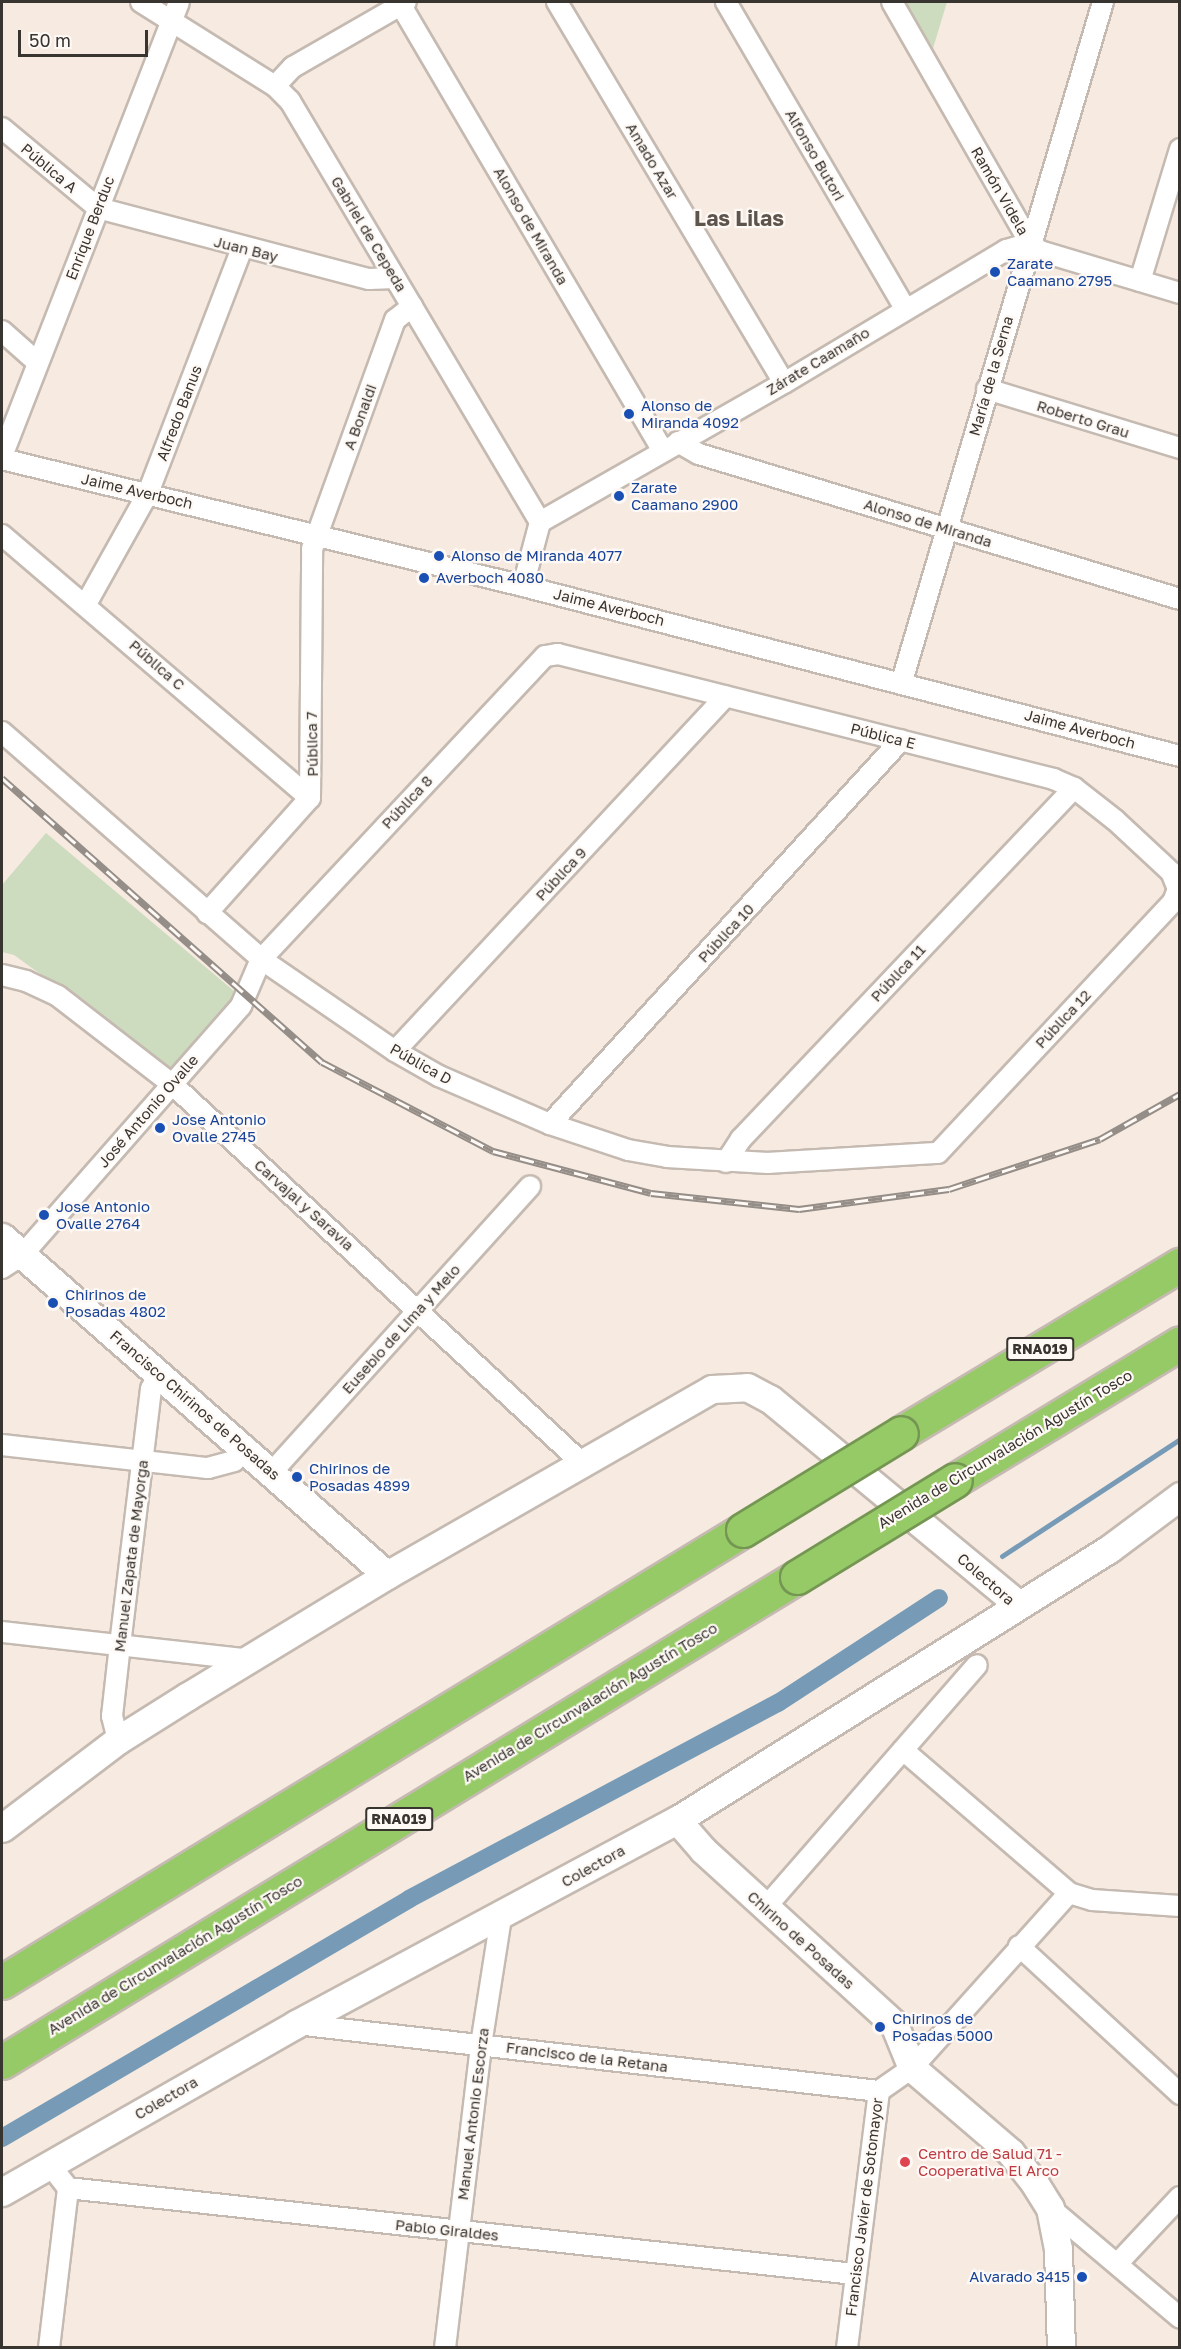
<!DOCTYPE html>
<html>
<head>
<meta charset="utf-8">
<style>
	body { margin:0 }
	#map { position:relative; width:1181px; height:2349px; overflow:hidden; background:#f6eae1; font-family:"Golos Text",sans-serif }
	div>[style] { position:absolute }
	.green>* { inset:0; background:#cddcbf }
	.stream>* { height:5px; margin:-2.5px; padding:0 2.5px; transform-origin:2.5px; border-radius:2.5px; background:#779bb6 }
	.canal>* { height:18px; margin:-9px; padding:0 9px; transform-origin:9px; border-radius:9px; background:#779bb6 }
	.roads { filter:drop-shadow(2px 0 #c5bab1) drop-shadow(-2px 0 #c5bab1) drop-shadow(0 2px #c5bab1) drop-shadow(0 -2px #c5bab1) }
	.minor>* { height:20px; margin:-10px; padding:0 10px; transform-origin:10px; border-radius:10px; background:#fff }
	.secondary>* { height:27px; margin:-13.5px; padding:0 13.5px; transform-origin:13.5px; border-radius:13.5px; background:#fff }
	.motorway>* { height:33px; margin:-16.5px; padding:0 16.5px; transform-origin:16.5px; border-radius:16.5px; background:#96ca66 }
	.rail>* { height:7px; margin-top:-3.5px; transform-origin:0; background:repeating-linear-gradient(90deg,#fef9f5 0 14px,#958d87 0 28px); box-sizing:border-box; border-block:2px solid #958d87 }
	.bridges { filter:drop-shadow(2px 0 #759653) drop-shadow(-2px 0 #759653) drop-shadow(0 2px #759653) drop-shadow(0 -2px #759653) }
	.motorway-bridge>* { height:33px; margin:-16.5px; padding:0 16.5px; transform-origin:16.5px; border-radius:16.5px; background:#96ca66 }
	.dots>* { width:16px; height:16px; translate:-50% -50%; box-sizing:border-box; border:3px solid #fef9f5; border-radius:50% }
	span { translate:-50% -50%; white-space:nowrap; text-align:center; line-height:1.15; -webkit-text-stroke:4.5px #fef9f5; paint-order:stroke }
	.shield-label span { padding:2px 4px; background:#fef9f5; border:2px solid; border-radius:4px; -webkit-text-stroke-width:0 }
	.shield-label { font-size:14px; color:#383430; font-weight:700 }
	.street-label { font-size:15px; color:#383430 }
	.transit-label { font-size:15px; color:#164399 }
	.left { translate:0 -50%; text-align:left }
	.right { translate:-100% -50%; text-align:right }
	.health-label { font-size:15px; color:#be3a42 }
	.district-label { font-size:21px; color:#5d544c; font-weight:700 }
	.frame { position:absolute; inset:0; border:3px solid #383430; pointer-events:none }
	.scale { position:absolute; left:18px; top:30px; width:130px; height:27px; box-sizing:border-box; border:3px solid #383430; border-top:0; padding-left:8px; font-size:18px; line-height:21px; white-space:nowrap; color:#383430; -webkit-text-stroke:4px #fef9f5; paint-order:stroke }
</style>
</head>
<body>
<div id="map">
	<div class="green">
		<div style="clip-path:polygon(900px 2px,947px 2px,931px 55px)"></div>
		<div style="clip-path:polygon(46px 833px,240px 996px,173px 1070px,14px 955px,2px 952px,2px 885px)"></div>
	</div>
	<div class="stream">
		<div style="left:1002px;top:1556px;width:213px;rotate:-33.3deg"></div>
	</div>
	<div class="canal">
		<div style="left:2px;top:2138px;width:472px;rotate:-30.4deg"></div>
		<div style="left:409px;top:1899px;width:418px;rotate:-28deg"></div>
		<div style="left:778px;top:1703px;width:192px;rotate:-33.1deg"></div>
	</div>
	<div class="roads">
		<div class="minor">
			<div style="left:141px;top:2px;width:158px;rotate:32.1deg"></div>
			<div style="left:275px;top:86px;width:21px;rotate:45deg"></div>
			<div style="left:290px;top:101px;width:490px;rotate:59.3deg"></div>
			<div style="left:399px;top:2px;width:521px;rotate:59.55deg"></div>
			<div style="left:557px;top:2px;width:443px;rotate:59.2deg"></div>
			<div style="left:726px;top:2px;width:355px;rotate:59.7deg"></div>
			<div style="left:892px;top:2px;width:278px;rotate:60.2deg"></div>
			<div style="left:1030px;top:243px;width:13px;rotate:39deg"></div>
			<div style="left:1040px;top:251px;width:146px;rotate:16.7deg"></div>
			<div style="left:275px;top:86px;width:26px;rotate:-47deg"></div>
			<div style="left:293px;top:67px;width:130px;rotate:-29.9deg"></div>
			<div style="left:2px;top:128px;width:125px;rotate:39.8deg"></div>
			<div style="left:98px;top:208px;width:280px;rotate:14.7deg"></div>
			<div style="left:369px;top:279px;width:26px;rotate:-2deg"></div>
			<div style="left:1140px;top:281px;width:138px;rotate:-73.1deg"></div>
			<div style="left:2px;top:331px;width:47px;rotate:41.5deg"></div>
			<div style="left:987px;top:389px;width:202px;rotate:17deg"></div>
			<div style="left:678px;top:442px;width:24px;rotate:30deg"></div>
			<div style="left:699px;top:454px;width:502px;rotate:16.78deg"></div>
			<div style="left:2px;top:456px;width:487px;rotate:-68.7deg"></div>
			<div style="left:2px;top:459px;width:536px;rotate:13.7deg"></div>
			<div style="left:523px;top:586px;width:679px;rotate:14.51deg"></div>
			<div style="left:2px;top:535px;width:405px;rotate:40.5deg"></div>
			<div style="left:523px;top:586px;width:66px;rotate:-75.1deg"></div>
			<div style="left:540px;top:522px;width:281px;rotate:-29.7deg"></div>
			<div style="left:784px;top:383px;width:259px;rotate:-30.9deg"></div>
			<div style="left:1006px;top:250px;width:25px;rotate:-16deg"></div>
			<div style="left:86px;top:604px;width:127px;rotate:-60.8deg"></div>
			<div style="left:148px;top:493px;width:262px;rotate:-69deg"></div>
			<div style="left:902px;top:681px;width:708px;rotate:-73.51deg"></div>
			<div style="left:2px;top:732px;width:344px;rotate:41.2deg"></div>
			<div style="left:261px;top:959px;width:163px;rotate:34.5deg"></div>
			<div style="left:395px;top:1051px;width:51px;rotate:29.6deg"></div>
			<div style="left:439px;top:1076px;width:121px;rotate:23.4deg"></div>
			<div style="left:550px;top:1124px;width:82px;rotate:18.4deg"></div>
			<div style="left:628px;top:1150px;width:40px;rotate:10deg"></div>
			<div style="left:667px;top:1157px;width:101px;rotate:3.4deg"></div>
			<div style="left:768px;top:1163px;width:170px;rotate:-3.4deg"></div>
			<div style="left:938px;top:1153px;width:344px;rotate:-46.9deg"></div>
			<div style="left:1173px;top:902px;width:14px;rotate:-69deg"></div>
			<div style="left:1178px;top:889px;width:18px;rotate:-112deg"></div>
			<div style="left:1171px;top:872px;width:76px;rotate:-137.1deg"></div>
			<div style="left:1115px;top:820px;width:52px;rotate:-142deg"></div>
			<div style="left:1074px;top:788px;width:22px;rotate:-156deg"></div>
			<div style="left:1054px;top:779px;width:512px;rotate:-165.86deg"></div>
			<div style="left:558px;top:654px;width:13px;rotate:171deg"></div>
			<div style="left:545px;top:656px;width:415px;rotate:133.1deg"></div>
			<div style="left:261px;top:959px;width:51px;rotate:113.1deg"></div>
			<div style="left:241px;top:1006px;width:332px;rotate:131.3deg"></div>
			<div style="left:22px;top:1255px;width:24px;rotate:147deg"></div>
			<div style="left:207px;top:913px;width:154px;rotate:-48.2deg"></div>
			<div style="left:310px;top:798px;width:249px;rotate:-89.5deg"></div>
			<div style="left:312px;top:549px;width:244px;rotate:-70.1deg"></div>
			<div style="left:395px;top:320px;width:22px;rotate:-39deg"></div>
			<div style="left:2px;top:975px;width:25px;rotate:14deg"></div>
			<div style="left:26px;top:981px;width:35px;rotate:25deg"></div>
			<div style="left:58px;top:996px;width:144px;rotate:37.7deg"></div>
			<div style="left:172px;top:1084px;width:561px;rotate:42.76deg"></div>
			<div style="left:395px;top:1051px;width:485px;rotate:-47deg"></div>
			<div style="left:550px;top:1124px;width:520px;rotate:-47.57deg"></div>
			<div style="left:726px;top:1162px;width:27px;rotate:-57deg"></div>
			<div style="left:741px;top:1139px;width:484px;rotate:-46.5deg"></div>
			<div style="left:2px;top:1445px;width:207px;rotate:6.4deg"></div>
			<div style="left:208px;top:1468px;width:27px;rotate:-15deg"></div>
			<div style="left:234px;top:1461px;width:17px;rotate:-50deg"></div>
			<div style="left:272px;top:1472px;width:385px;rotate:-47.9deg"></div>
			<div style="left:2px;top:1632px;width:250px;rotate:6.4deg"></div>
			<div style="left:118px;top:1740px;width:25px;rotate:-104deg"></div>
			<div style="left:112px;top:1716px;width:71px;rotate:-83.6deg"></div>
			<div style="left:120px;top:1645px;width:258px;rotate:-83.1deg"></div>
			<div style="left:151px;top:1389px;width:17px;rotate:-62deg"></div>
			<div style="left:903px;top:1750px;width:219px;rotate:40.7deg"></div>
			<div style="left:1069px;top:1893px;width:24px;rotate:17deg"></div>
			<div style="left:1092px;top:1900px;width:88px;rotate:3.9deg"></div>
			<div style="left:765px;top:1908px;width:322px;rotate:-48.9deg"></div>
			<div style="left:1019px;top:1946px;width:219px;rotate:42.6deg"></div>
			<div style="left:296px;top:2024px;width:587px;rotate:6.56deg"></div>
			<div style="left:50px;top:2165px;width:29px;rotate:52deg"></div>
			<div style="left:68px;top:2188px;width:792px;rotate:6.24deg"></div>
			<div style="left:1050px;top:2208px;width:170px;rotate:40.2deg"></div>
			<div style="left:1117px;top:2264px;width:92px;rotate:-46.8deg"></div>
			<div style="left:49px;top:2348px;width:161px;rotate:-83.2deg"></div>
			<div style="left:445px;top:2348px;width:305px;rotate:-83.2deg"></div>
			<div style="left:481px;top:2045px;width:130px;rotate:-81.1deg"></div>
			<div style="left:847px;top:2348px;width:259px;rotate:-82.9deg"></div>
			<div style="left:879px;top:2091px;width:40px;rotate:-34.9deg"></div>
			<div style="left:912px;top:2068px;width:235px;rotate:-48.1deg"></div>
		</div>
		<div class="secondary">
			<div style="left:2px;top:1237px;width:512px;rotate:41.28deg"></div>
			<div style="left:677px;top:1820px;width:40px;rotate:49deg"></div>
			<div style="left:703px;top:1850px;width:258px;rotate:42.3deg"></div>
			<div style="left:894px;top:2024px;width:48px;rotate:67.8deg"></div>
			<div style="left:912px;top:2068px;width:130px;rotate:40.6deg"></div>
			<div style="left:1011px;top:2153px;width:39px;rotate:52deg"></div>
			<div style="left:1035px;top:2184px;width:28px;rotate:58deg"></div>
			<div style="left:1050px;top:2208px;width:42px;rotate:79deg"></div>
			<div style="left:1058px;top:2249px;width:99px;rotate:88.3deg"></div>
			<div style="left:2px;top:1828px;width:146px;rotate:-37.2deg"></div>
			<div style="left:118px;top:1740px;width:83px;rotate:-32.2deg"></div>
			<div style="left:188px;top:1696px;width:233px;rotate:-31.3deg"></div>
			<div style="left:387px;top:1575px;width:374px;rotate:-29.8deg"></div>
			<div style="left:712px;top:1389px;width:35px;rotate:-3deg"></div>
			<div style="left:747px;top:1387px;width:26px;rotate:28deg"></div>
			<div style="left:770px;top:1399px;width:323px;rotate:39.6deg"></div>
			<div style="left:2px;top:2192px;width:339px;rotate:-29.7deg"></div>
			<div style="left:296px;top:2024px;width:432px;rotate:-28.2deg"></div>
			<div style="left:677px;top:1820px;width:510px;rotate:-32.1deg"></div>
			<div style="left:1109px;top:1549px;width:89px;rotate:-36.7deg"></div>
		</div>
		<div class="motorway">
			<div style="left:901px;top:1433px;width:326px;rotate:-31.1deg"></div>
			<div style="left:955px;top:1480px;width:263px;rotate:-31.3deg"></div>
			<div style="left:2px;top:1982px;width:868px;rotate:-31.38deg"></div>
			<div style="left:2px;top:2062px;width:931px;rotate:-31.39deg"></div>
		</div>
	</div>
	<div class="rail">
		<div style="left:2px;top:778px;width:428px;rotate:41.6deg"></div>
		<div style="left:322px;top:1062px;width:193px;rotate:27.5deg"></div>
		<div style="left:493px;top:1151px;width:163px;rotate:14.9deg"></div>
		<div style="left:651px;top:1193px;width:149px;rotate:6.2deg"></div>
		<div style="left:799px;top:1209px;width:151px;rotate:-7.6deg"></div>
		<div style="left:949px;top:1189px;width:159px;rotate:-18.3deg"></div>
		<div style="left:1100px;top:1139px;width:92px;rotate:-29.4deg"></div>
	</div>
	<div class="bridges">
		<div class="motorway-bridge">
			<div style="left:743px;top:1530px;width:185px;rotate:-31.5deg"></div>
			<div style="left:797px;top:1577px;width:185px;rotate:-31.5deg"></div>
		</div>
	</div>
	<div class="dots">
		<div style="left:995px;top:272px;background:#1a4fb4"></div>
		<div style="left:629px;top:414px;background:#1a4fb4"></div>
		<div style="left:619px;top:496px;background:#1a4fb4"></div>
		<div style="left:439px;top:556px;background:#1a4fb4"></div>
		<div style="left:424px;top:578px;background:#1a4fb4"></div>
		<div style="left:160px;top:1128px;background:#1a4fb4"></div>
		<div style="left:44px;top:1215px;background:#1a4fb4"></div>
		<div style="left:53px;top:1303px;background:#1a4fb4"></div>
		<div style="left:297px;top:1477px;background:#1a4fb4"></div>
		<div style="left:880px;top:2027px;background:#1a4fb4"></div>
		<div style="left:905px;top:2162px;background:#e0444e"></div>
		<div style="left:1082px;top:2277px;background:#1a4fb4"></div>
	</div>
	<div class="shield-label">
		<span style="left:1040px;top:1349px">RNA019</span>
		<span style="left:399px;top:1819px">RNA019</span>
	</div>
	<div class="street-label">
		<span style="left:815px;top:155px;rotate:60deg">Alfonso Butori</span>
		<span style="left:652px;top:161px;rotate:59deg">Amado Azar</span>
		<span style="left:49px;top:168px;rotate:40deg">Pública A</span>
		<span style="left:1000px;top:191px;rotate:60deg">Ramón Videla</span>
		<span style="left:531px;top:226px;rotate:60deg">Alonso de Miranda</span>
		<span style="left:90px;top:228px;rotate:-69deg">Enrique Berduc</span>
		<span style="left:369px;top:234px;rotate:59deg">Gabriel de Cepeda</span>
		<span style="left:246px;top:249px;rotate:14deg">Juan Bay</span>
		<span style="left:818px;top:361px;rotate:-31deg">Zárate Caamaño</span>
		<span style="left:991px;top:376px;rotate:-74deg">María de la Serna</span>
		<span style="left:179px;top:413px;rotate:-69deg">Alfredo Banus</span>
		<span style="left:360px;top:417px;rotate:-70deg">A Bonaldi</span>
		<span style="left:1083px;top:419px;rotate:17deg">Roberto Grau</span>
		<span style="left:137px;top:491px;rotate:13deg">Jaime Averboch</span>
		<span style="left:928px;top:523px;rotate:17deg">Alonso de Miranda</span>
		<span style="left:609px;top:607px;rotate:14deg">Jaime Averboch</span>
		<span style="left:157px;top:665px;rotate:41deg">Pública C</span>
		<span style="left:1080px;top:729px;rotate:15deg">Jaime Averboch</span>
		<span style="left:883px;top:736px;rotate:14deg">Pública E</span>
		<span style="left:312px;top:744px;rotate:-91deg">Pública 7</span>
		<span style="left:407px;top:802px;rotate:-47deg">Pública 8</span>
		<span style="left:561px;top:874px;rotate:-47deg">Pública 9</span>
		<span style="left:726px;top:933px;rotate:-47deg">Pública 10</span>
		<span style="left:898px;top:973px;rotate:-47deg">Pública 11</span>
		<span style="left:1063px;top:1019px;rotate:-47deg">Pública 12</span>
		<span style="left:421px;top:1064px;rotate:29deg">Pública D</span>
		<span style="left:148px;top:1111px;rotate:-49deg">José Antonio Ovalle</span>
		<span style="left:304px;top:1205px;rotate:42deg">Carvajal y Saravia</span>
		<span style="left:401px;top:1329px;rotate:-48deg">Eusebio de Lima y Melo</span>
		<span style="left:195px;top:1405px;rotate:41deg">Francisco Chirinos de Posadas</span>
		<span style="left:1005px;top:1449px;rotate:-31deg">Avenida de Circunvalación Agustín Tosco</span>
		<span style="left:131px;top:1556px;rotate:-83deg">Manuel Zapata de Mayorga</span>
		<span style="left:986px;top:1579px;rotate:41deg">Colectora</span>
		<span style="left:590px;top:1702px;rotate:-31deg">Avenida de Circunvalación Agustín Tosco</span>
		<span style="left:593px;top:1866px;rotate:-29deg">Colectora</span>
		<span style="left:801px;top:1940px;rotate:42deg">Chirino de Posadas</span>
		<span style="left:175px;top:1955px;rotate:-31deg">Avenida de Circunvalación Agustín Tosco</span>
		<span style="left:587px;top:2057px;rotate:7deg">Francisco de la Retana</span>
		<span style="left:166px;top:2098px;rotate:-30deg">Colectora</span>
		<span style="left:473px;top:2114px;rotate:-83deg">Manuel Antonio Escorza</span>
		<span style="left:864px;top:2207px;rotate:-83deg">Francisco Javier de Sotomayor</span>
		<span style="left:447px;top:2230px;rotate:6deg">Pablo Giraldes</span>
	</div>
	<div class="transit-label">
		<span class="left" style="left:1007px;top:272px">Zarate<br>Caamano 2795</span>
		<span class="left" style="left:641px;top:414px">Alonso de<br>Miranda 4092</span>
		<span class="left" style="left:631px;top:496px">Zarate<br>Caamano 2900</span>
		<span class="left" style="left:451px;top:556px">Alonso de Miranda 4077</span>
		<span class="left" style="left:436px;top:578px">Averboch 4080</span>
		<span class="left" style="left:172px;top:1128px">Jose Antonio<br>Ovalle 2745</span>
		<span class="left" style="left:56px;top:1215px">Jose Antonio<br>Ovalle 2764</span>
		<span class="left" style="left:65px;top:1303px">Chirinos de<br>Posadas 4802</span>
		<span class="left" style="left:309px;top:1477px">Chirinos de<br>Posadas 4899</span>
		<span class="left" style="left:892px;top:2027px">Chirinos de<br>Posadas 5000</span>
		<span class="right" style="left:1070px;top:2277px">Alvarado 3415</span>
	</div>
	<div class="health-label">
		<span class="left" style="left:918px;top:2162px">Centro de Salud 71 -<br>Cooperativa El Arco</span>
	</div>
	<div class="district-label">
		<span style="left:739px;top:218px">Las Lilas</span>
	</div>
	<div class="frame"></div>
	<div class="scale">50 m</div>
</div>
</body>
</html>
